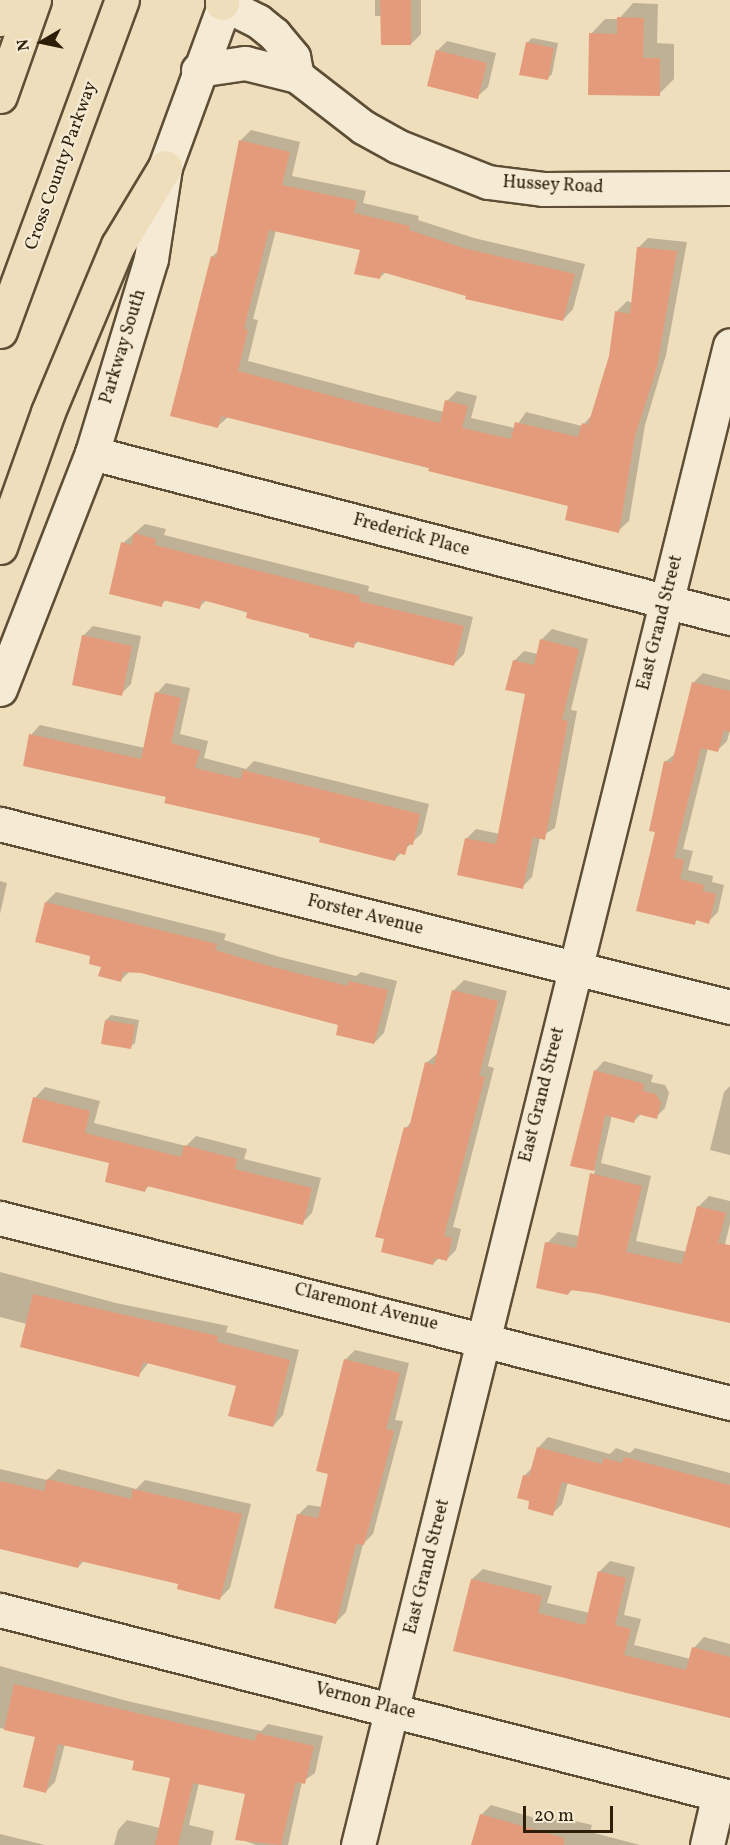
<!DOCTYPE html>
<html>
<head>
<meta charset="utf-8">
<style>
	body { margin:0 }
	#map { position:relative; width:730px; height:1845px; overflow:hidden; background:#efdebc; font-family:Vollkorn,serif }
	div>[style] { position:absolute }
	.shadow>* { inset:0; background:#0003 }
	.building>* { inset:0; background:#e49b7c }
	.roads { filter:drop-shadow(2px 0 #5d4e35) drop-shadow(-2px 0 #5d4e35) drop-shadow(0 2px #5d4e35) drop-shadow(0 -2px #5d4e35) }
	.minor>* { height:33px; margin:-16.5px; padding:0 16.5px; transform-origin:16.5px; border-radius:16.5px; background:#f5ead3 }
	.highway>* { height:33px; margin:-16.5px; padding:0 16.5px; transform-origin:16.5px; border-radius:16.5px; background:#efdebc }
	span { translate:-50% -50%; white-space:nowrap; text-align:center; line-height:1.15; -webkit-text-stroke:4.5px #f5ead3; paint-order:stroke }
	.street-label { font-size:18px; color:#2c1e08 }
	.north { position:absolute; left:12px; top:12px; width:60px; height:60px; -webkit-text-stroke:4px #f5ead3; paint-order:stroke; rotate:261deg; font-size:16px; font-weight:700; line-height:24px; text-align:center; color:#2c1e08 }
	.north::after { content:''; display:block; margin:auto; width:21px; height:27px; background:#2c1e08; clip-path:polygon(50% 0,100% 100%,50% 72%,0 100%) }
	.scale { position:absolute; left:523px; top:1806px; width:90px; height:27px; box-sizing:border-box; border:3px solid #2c1e08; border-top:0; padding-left:8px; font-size:18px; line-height:21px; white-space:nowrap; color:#2c1e08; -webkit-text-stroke:4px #f5ead3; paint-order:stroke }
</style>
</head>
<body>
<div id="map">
	<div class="shadow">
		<div style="clip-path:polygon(375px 0,421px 0,421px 34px,411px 44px,382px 16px,375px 16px)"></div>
		<div style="clip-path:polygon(633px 3px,658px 4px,657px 43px,674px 44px,674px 79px,659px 94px,591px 34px,605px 19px,619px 19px)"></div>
		<div style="clip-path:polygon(532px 38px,558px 43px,552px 74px,547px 79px,527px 43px)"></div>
		<div style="clip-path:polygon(447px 41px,496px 53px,488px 87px,477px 97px,437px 51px)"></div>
		<div style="clip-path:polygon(251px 130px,300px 142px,292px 176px,366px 191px,363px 203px,419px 216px,418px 220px,474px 238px,585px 264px,573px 309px,563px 320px,386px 272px,379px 278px,362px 249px,276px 230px,253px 319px,258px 320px,248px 361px,377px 395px,444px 412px,447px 401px,457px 391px,477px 396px,471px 418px,515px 428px,526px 412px,582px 426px,593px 414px,610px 357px,617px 311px,627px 301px,633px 303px,638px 248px,648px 238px,687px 242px,666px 355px,645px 425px,629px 521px,618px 531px,570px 504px,228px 417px,218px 426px,212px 257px,219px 250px,241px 140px)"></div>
		<div style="clip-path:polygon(145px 524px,166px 529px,164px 535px,369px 586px,368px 591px,473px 617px,464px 654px,454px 664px,359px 641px,353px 646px,207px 600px,199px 607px,167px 599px,161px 605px,123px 543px)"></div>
		<div style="clip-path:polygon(93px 626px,141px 636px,131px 684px,121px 694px,83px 636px)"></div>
		<div style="clip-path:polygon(552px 629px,588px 639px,571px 710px,577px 711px,555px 828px,540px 837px,532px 877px,522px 887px,466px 839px,476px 829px,500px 834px,526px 693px,514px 661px,524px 651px,538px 654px,542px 639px)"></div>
		<div style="clip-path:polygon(703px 673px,730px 680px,730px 730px,727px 741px,718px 750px,708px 748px,683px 849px,693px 851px,688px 870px,713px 876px,712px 882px,724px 885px,718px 912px,708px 922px,698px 919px,694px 923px,656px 831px,665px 762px,676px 753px,694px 682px)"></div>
		<div style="clip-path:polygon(166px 683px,190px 688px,180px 734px,208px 741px,204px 758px,246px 769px,254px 761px,429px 804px,422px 833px,395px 859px,167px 796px,31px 735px,40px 725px,145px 748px,157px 693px)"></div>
		<div style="clip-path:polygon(0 881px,7px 883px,0 914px)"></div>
		<div style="clip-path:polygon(56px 892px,226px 934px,224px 940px,280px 957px,356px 976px,361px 972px,397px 981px,384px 1033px,374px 1043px,340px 1024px,141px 972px,130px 971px,120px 981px,46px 902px)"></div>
		<div style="clip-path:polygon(464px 980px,507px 991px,488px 1066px,494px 1068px,453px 1227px,461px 1229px,456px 1250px,446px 1260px,439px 1258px,433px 1264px,406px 1128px,412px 1121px,426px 1063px,438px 1053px,454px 990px)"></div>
		<div style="clip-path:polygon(111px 1015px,139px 1020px,135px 1043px,130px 1047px,106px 1020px)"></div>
		<div style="clip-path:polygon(604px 1061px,653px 1075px,651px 1082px,665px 1085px,669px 1093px,665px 1108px,656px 1117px,641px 1114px,634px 1121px,612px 1115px,601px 1163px,651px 1176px,636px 1241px,687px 1252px,698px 1207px,709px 1196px,730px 1201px,730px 1224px,722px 1256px,730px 1258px,730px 1321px,594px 1292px,573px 1289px,568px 1294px,547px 1243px,558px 1232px,579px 1236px,595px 1170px,571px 1165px,595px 1071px)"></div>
		<div style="clip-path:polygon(730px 1086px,730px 1155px,710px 1150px,724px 1092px)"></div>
		<div style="clip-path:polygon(45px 1087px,100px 1101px,94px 1123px,186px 1146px,196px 1136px,247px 1149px,244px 1159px,321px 1178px,312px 1213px,302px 1223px,150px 1185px,144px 1191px,35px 1098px)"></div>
		<div style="clip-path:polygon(0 1272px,116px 1303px,228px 1326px,226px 1332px,299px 1350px,283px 1415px,273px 1426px,237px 1385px,149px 1362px,139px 1375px,27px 1324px,0 1317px)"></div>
		<div style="clip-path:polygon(355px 1350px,409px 1363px,395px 1420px,403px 1421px,373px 1534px,363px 1544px,346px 1612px,336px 1622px,298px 1515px,308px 1505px,322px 1507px,330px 1473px,345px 1360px)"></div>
		<div style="clip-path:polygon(548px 1437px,610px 1454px,616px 1448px,630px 1453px,635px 1448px,730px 1473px,730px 1527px,568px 1482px,562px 1504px,552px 1514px,531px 1500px,524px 1476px,533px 1467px,538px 1448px)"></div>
		<div style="clip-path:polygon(0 1469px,47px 1480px,58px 1469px,136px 1489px,145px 1480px,251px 1504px,230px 1588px,220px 1598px,180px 1583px,85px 1560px,78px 1567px,0 1537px)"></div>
		<div style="clip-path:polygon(610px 1561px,635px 1567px,624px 1615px,641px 1619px,634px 1645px,691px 1659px,694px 1648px,704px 1637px,730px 1644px,730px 1717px,472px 1579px,483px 1569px,552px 1586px,547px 1603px,590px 1613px,599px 1572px)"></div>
		<div style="clip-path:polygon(0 1666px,127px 1701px,261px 1731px,268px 1724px,323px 1736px,315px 1773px,302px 1782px,288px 1845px,256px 1845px,237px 1838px,247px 1793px,199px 1783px,189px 1825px,214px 1831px,211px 1845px,114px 1845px,118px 1830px,127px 1820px,160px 1828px,171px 1777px,136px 1760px,65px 1744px,55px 1782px,46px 1791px,37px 1736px,0 1728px)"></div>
		<div style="clip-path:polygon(491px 1805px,552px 1823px,558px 1817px,592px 1825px,590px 1832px,640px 1845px,472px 1845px,481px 1815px)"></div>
		<div style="clip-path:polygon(0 1834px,45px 1845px,0 1845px)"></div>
	</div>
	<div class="building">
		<div style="clip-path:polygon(380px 0,411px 0,411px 45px,381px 45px)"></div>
		<div style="clip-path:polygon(617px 17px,644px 18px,643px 58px,660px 58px,660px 96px,588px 95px,589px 33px,617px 34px)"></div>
		<div style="clip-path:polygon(526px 42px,554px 48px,548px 80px,519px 75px)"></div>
		<div style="clip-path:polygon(436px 50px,487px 63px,478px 99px,427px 86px)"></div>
		<div style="clip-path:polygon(239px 140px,290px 152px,282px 185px,357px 201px,354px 213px,410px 226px,409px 230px,463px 248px,575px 274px,563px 321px,465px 299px,466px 296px,382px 272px,380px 279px,354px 274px,360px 250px,269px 230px,244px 329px,248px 330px,238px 371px,366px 405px,440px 423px,445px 400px,468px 406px,462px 428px,511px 439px,515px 422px,578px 437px,582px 423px,588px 425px,609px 356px,615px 311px,630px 314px,637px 247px,677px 251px,657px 367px,635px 436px,619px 533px,565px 520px,568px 506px,428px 471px,429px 468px,221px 416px,218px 428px,170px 416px,211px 256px,216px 258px)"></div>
		<div style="clip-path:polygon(134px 533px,156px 539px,155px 545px,360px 596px,359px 601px,464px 626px,454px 666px,355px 641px,354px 648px,309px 637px,309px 634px,246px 618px,247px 612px,202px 600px,200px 609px,163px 600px,162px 607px,109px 594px,121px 542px,131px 545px)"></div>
		<div style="clip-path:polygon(82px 635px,132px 646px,122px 696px,72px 685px)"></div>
		<div style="clip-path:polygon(540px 639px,579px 649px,562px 720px,568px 721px,545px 840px,533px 837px,523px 889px,457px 875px,465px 838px,496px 844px,525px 694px,505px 690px,513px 660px,534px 665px)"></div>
		<div style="clip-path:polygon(692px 682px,730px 691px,730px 732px,724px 730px,718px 752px,701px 748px,674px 858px,684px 860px,680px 879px,704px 885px,703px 891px,716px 894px,709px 924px,696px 920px,695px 925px,636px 911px,655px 832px,649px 831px,664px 761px,672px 763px)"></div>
		<div style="clip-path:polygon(155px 692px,181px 698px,171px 743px,200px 751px,195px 768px,241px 779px,243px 770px,420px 814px,413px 845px,408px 844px,405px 855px,397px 853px,395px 861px,319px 842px,320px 838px,164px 803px,166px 797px,23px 766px,29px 734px,141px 759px)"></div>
		<div style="clip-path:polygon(45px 902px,217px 944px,215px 950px,269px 966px,348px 986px,349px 981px,388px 990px,374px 1044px,336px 1035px,338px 1025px,141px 973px,123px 972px,121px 982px,98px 976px,101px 967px,89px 964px,90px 956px,35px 942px)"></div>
		<div style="clip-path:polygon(452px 990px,498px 1001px,479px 1076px,485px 1077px,444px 1236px,452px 1238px,447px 1261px,435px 1258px,433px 1265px,381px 1252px,384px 1239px,375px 1237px,404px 1127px,409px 1128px,425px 1062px,434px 1065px)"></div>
		<div style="clip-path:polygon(105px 1020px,135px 1025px,131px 1049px,101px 1044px)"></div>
		<div style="clip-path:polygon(594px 1070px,644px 1084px,643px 1091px,656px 1094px,661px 1103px,657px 1119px,637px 1114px,634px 1123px,605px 1115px,594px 1171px,570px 1166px)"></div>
		<div style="clip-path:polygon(33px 1097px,90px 1111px,85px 1133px,181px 1157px,184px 1145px,237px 1159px,235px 1169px,312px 1188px,303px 1225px,147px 1186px,145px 1192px,105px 1182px,109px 1163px,22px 1142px)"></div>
		<div style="clip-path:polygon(590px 1173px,642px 1186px,626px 1252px,682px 1264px,697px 1206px,726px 1213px,718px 1243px,730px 1245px,730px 1323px,594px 1293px,570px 1290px,568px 1295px,536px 1288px,545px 1242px,576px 1248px)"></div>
		<div style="clip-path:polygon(33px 1294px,218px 1336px,217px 1342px,290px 1360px,273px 1427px,228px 1416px,236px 1386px,143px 1362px,139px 1377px,20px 1347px)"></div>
		<div style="clip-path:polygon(344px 1359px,400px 1373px,386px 1429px,394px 1431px,384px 1470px,364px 1545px,356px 1544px,336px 1624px,274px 1608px,297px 1514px,318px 1518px,328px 1474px,316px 1471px)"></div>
		<div style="clip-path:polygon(537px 1447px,602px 1464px,604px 1458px,622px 1463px,624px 1457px,730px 1485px,730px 1528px,562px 1482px,553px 1516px,528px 1509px,529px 1501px,517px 1498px,523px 1475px,529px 1476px)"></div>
		<div style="clip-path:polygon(47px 1479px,131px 1499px,133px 1489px,242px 1514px,220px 1600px,177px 1589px,178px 1584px,80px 1561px,78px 1568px,0 1549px,0 1481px,44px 1491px)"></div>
		<div style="clip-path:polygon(598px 1571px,626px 1578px,615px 1625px,631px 1629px,624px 1655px,686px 1670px,692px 1647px,730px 1657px,730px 1718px,453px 1651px,471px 1579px,542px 1596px,538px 1613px,585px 1625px)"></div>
		<div style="clip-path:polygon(14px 1684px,255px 1741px,257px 1733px,314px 1746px,305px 1784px,296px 1782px,281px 1845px,235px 1840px,245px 1794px,193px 1783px,178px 1845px,155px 1845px,170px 1778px,132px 1770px,134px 1761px,58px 1744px,46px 1793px,23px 1787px,35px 1737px,4px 1730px)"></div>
		<div style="clip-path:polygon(480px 1814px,564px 1838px,564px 1845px,471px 1845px)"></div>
	</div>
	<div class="roads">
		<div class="minor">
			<div style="left:222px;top:3px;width:40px;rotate:26.6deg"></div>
			<div style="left:258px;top:21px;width:21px;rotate:39deg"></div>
			<div style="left:274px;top:34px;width:30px;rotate:50deg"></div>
			<div style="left:293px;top:57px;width:19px;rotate:78deg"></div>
			<div style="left:198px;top:70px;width:48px;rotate:-8.5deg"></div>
			<div style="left:245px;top:63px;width:54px;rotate:14deg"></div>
			<div style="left:297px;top:76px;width:83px;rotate:37.7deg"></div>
			<div style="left:363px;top:127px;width:39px;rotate:29deg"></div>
			<div style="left:397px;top:146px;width:98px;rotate:21.6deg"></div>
			<div style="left:488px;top:182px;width:55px;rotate:7.3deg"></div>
			<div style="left:543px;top:189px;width:187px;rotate:-0.3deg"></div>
			<div style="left:92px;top:453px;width:659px;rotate:14.5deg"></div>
			<div style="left:0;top:689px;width:253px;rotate:-68.7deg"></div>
			<div style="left:92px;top:453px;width:203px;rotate:-73.1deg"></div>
			<div style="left:151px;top:259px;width:93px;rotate:-81.3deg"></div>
			<div style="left:165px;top:167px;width:178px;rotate:-69.9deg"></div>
			<div style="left:0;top:824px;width:753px;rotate:14.07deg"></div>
			<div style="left:0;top:1218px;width:753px;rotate:14.22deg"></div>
			<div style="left:0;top:1610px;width:754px;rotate:14.37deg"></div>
			<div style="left:358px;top:1845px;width:1545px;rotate:-76.07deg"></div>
			<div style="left:707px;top:1845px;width:52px;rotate:-76.8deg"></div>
		</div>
		<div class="highway">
			<div style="left:222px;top:3px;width:3px;rotate:-90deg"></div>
			<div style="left:0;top:19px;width:23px;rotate:-56deg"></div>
			<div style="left:0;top:96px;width:102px;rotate:-70.5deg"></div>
			<div style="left:0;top:331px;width:353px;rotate:-69.8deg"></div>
			<div style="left:0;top:547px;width:143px;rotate:-70.4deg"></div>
			<div style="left:48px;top:412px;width:181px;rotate:-67.3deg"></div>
			<div style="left:118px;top:245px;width:91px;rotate:-58.9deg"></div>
		</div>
	</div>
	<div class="street-label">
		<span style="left:62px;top:166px;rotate:-70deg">Cross County Parkway</span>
		<span style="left:553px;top:186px;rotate:3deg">Hussey Road</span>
		<span style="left:124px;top:347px;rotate:-73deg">Parkway South</span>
		<span style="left:411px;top:536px;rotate:15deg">Frederick Place</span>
		<span style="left:661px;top:623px;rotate:-76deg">East Grand Street</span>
		<span style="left:365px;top:916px;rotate:14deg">Forster Avenue</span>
		<span style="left:543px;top:1095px;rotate:-76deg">East Grand Street</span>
		<span style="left:366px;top:1308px;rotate:14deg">Claremont Avenue</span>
		<span style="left:428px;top:1567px;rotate:-76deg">East Grand Street</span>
		<span style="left:365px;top:1702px;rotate:14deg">Vernon Place</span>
	</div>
	<div class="north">N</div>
	<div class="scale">20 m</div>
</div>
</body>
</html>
